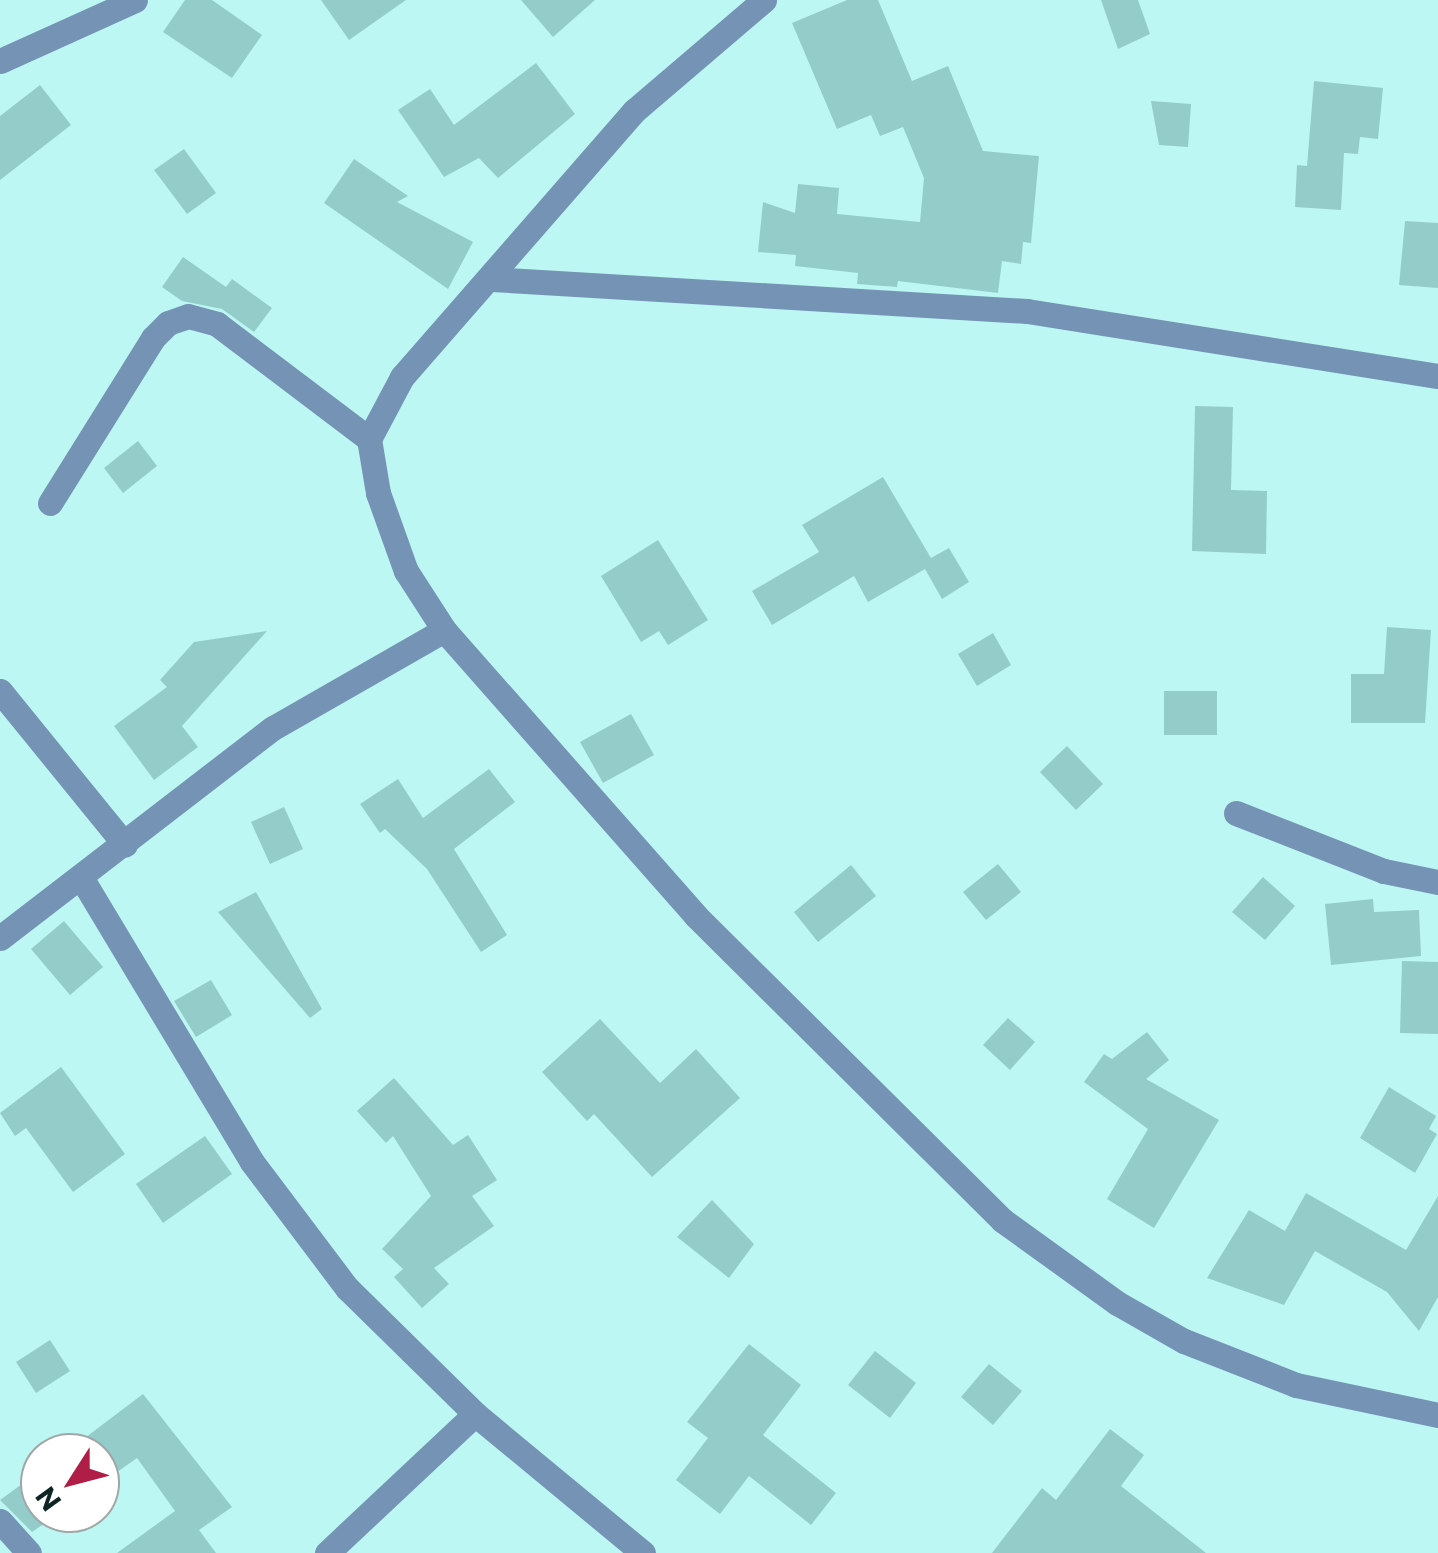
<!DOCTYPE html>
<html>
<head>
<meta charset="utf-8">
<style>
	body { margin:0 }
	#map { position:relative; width:1438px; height:1553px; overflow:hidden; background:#bdf7f3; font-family:Commissioner,sans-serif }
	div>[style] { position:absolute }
	.building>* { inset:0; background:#94ccc9 }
	.street>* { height:25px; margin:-12.5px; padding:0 12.5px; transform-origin:12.5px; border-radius:12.5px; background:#7593b5 }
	span { translate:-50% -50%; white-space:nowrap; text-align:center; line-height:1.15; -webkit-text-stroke:9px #fff; paint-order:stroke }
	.north { position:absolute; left:20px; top:1433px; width:100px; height:100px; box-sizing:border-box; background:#fff; border:2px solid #9fa8a7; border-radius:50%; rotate:234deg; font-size:28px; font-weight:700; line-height:40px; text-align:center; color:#0e2524 }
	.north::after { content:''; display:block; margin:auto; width:35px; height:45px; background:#b01e47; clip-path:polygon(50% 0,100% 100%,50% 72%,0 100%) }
</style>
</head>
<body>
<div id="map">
	<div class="building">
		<div style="clip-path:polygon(185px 0,212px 0,262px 35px,232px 78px,163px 32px)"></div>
		<div style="clip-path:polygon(321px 0,406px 0,349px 40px)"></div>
		<div style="clip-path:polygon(521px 0,595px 0,553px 37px)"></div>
		<div style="clip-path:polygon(847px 0,878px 0,912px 81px,948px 66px,983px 151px,1039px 156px,1031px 243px,1023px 242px,1021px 264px,1002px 261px,998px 293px,898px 281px,897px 287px,857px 284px,858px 273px,795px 266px,796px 255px,758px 252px,763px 202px,795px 213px,798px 184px,839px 188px,837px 214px,920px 222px,924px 178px,903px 127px,880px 136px,871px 115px,837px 129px,792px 23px)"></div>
		<div style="clip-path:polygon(1101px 0,1138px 0,1150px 34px,1118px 49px)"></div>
		<div style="clip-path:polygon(536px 63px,575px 114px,498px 178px,479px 158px,444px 177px,398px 110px,430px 89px,454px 125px)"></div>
		<div style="clip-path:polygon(1314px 81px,1383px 88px,1378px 139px,1360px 137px,1358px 154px,1344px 153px,1341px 210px,1295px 207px,1297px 165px,1307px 166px)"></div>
		<div style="clip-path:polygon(40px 85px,71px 125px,0 180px,0 116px)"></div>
		<div style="clip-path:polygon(1151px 101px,1191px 104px,1188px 147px,1159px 145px)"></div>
		<div style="clip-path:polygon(184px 149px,216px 193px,187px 214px,154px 170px)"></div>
		<div style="clip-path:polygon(354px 159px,408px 196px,397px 202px,473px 242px,448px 289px,324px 203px)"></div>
		<div style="clip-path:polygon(1405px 221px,1438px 223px,1438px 288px,1399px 285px)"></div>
		<div style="clip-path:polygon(183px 257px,226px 287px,232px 279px,272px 308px,254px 332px,222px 309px,182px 301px,162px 287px)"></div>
		<div style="clip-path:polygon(1195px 406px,1233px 407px,1231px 490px,1267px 491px,1266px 554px,1192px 551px)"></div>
		<div style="clip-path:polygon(138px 441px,157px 466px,123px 493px,104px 468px)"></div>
		<div style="clip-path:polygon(883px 477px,931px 558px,949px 548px,969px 582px,942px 599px,925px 569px,868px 602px,854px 576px,772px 625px,752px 591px,819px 552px,802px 525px)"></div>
		<div style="clip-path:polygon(658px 540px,708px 620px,668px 645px,659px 631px,641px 642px,601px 576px)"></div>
		<div style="clip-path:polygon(1387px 627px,1431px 630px,1425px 723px,1351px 723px,1351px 674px,1384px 674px)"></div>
		<div style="clip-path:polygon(267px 631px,182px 726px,198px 747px,154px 780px,114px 726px,167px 687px,160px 680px,194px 642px)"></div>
		<div style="clip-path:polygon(993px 633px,1011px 665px,977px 686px,958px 654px)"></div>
		<div style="clip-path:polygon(1164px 691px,1217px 691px,1217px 735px,1164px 735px)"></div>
		<div style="clip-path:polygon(631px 714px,654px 755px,603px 783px,580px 742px)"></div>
		<div style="clip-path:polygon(1067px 746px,1103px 784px,1076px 810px,1040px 772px)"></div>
		<div style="clip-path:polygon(489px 769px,515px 802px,454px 849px,507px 935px,481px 952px,427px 869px,385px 829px,380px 833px,360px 804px,398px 779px,423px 818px)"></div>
		<div style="clip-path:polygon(284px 807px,303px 849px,270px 864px,251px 822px)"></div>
		<div style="clip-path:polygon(998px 864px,1021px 892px,986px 920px,963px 892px)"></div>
		<div style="clip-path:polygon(851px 865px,876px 896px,818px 942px,794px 912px)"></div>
		<div style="clip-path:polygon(1263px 877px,1295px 906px,1265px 940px,1232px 912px)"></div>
		<div style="clip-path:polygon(256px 892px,322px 1009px,310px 1018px,218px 912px)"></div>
		<div style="clip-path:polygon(1373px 899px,1374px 912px,1419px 910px,1421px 956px,1331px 965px,1325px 904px)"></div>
		<div style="clip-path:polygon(64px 921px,103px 967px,70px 995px,31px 949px)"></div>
		<div style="clip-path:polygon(1402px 961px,1438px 962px,1438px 1034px,1400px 1033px)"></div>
		<div style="clip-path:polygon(211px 980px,232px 1015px,196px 1037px,174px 1001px)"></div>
		<div style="clip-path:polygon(1008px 1018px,1035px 1042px,1010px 1070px,983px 1045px)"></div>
		<div style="clip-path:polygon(600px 1019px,660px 1083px,696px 1049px,740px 1098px,652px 1177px,594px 1114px,587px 1121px,542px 1072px)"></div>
		<div style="clip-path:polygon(1147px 1032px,1169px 1060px,1146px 1079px,1219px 1120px,1154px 1228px,1107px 1199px,1148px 1129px,1084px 1082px,1104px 1054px,1112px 1059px)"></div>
		<div style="clip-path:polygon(61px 1067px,125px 1154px,73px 1192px,26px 1128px,15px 1136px,0 1113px)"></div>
		<div style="clip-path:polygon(394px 1078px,453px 1145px,468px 1135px,497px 1180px,472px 1196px,494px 1226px,434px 1268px,449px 1284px,422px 1308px,394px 1277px,403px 1269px,382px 1249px,431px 1196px,393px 1136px,386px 1143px,357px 1111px)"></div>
		<div style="clip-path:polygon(1389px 1087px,1436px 1116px,1429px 1129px,1437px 1134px,1415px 1173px,1360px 1138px)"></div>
		<div style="clip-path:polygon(205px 1136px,232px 1174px,163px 1223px,136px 1184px)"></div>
		<div style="clip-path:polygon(1306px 1193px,1406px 1250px,1438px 1196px,1438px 1297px,1419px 1331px,1387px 1292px,1315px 1251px,1284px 1305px,1207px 1278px,1249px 1210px,1285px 1231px)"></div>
		<div style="clip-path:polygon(712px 1200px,754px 1244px,729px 1278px,677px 1237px)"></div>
		<div style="clip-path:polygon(50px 1340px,70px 1371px,36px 1393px,16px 1362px)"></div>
		<div style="clip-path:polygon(749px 1344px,801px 1385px,763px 1435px,836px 1493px,811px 1525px,749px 1476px,720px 1514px,676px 1480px,708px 1438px,687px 1422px)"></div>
		<div style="clip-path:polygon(875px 1351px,916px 1383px,890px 1418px,848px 1385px)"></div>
		<div style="clip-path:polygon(989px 1364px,1022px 1391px,993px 1425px,961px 1397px)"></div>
		<div style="clip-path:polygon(143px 1394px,232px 1507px,199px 1530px,216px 1553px,117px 1553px,175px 1511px,137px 1458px,100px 1484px,100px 1453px,65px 1453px)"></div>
		<div style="clip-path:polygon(1110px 1429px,1144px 1455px,1121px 1486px,1206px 1553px,992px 1553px,1042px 1488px,1056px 1500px)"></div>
		<div style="clip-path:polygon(40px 1471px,40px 1513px,60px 1513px,32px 1532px,0 1500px)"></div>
	</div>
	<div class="street">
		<div style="left:764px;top:0;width:171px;rotate:139.5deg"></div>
		<div style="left:634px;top:111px;width:353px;rotate:131.1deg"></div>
		<div style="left:402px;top:377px;width:70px;rotate:118deg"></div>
		<div style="left:369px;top:439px;width:55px;rotate:80.5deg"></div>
		<div style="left:378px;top:493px;width:83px;rotate:70.3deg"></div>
		<div style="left:406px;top:571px;width:70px;rotate:57.2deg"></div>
		<div style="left:444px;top:630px;width:381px;rotate:48.6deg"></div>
		<div style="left:696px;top:916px;width:431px;rotate:44.8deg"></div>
		<div style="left:1002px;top:1220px;width:142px;rotate:35.8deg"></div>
		<div style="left:1117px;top:1303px;width:77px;rotate:29.6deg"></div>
		<div style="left:1184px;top:1341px;width:120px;rotate:21.4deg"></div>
		<div style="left:1296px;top:1385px;width:145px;rotate:11.9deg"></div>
		<div style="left:0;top:61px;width:148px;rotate:-24.3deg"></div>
		<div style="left:492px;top:279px;width:536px;rotate:3.42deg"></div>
		<div style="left:1027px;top:311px;width:416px;rotate:9deg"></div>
		<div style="left:50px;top:503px;width:195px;rotate:-58deg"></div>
		<div style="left:153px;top:338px;width:21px;rotate:-45deg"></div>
		<div style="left:168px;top:323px;width:21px;rotate:-19deg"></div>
		<div style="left:188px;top:316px;width:30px;rotate:15deg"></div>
		<div style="left:217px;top:324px;width:191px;rotate:37.1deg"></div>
		<div style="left:0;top:691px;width:198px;rotate:50.9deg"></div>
		<div style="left:1236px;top:813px;width:159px;rotate:21.4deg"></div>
		<div style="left:1384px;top:871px;width:55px;rotate:11.5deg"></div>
		<div style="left:82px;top:879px;width:330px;rotate:59deg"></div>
		<div style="left:252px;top:1162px;width:158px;rotate:53deg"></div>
		<div style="left:347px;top:1288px;width:180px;rotate:44.5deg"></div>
		<div style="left:475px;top:1414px;width:218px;rotate:39.6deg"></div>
		<div style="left:0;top:938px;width:344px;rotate:-37.6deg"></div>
		<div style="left:273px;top:728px;width:197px;rotate:-29.8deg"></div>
		<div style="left:0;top:1521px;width:43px;rotate:47.8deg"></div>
		<div style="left:327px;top:1553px;width:203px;rotate:-43.2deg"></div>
	</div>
	<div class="north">N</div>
</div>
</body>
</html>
